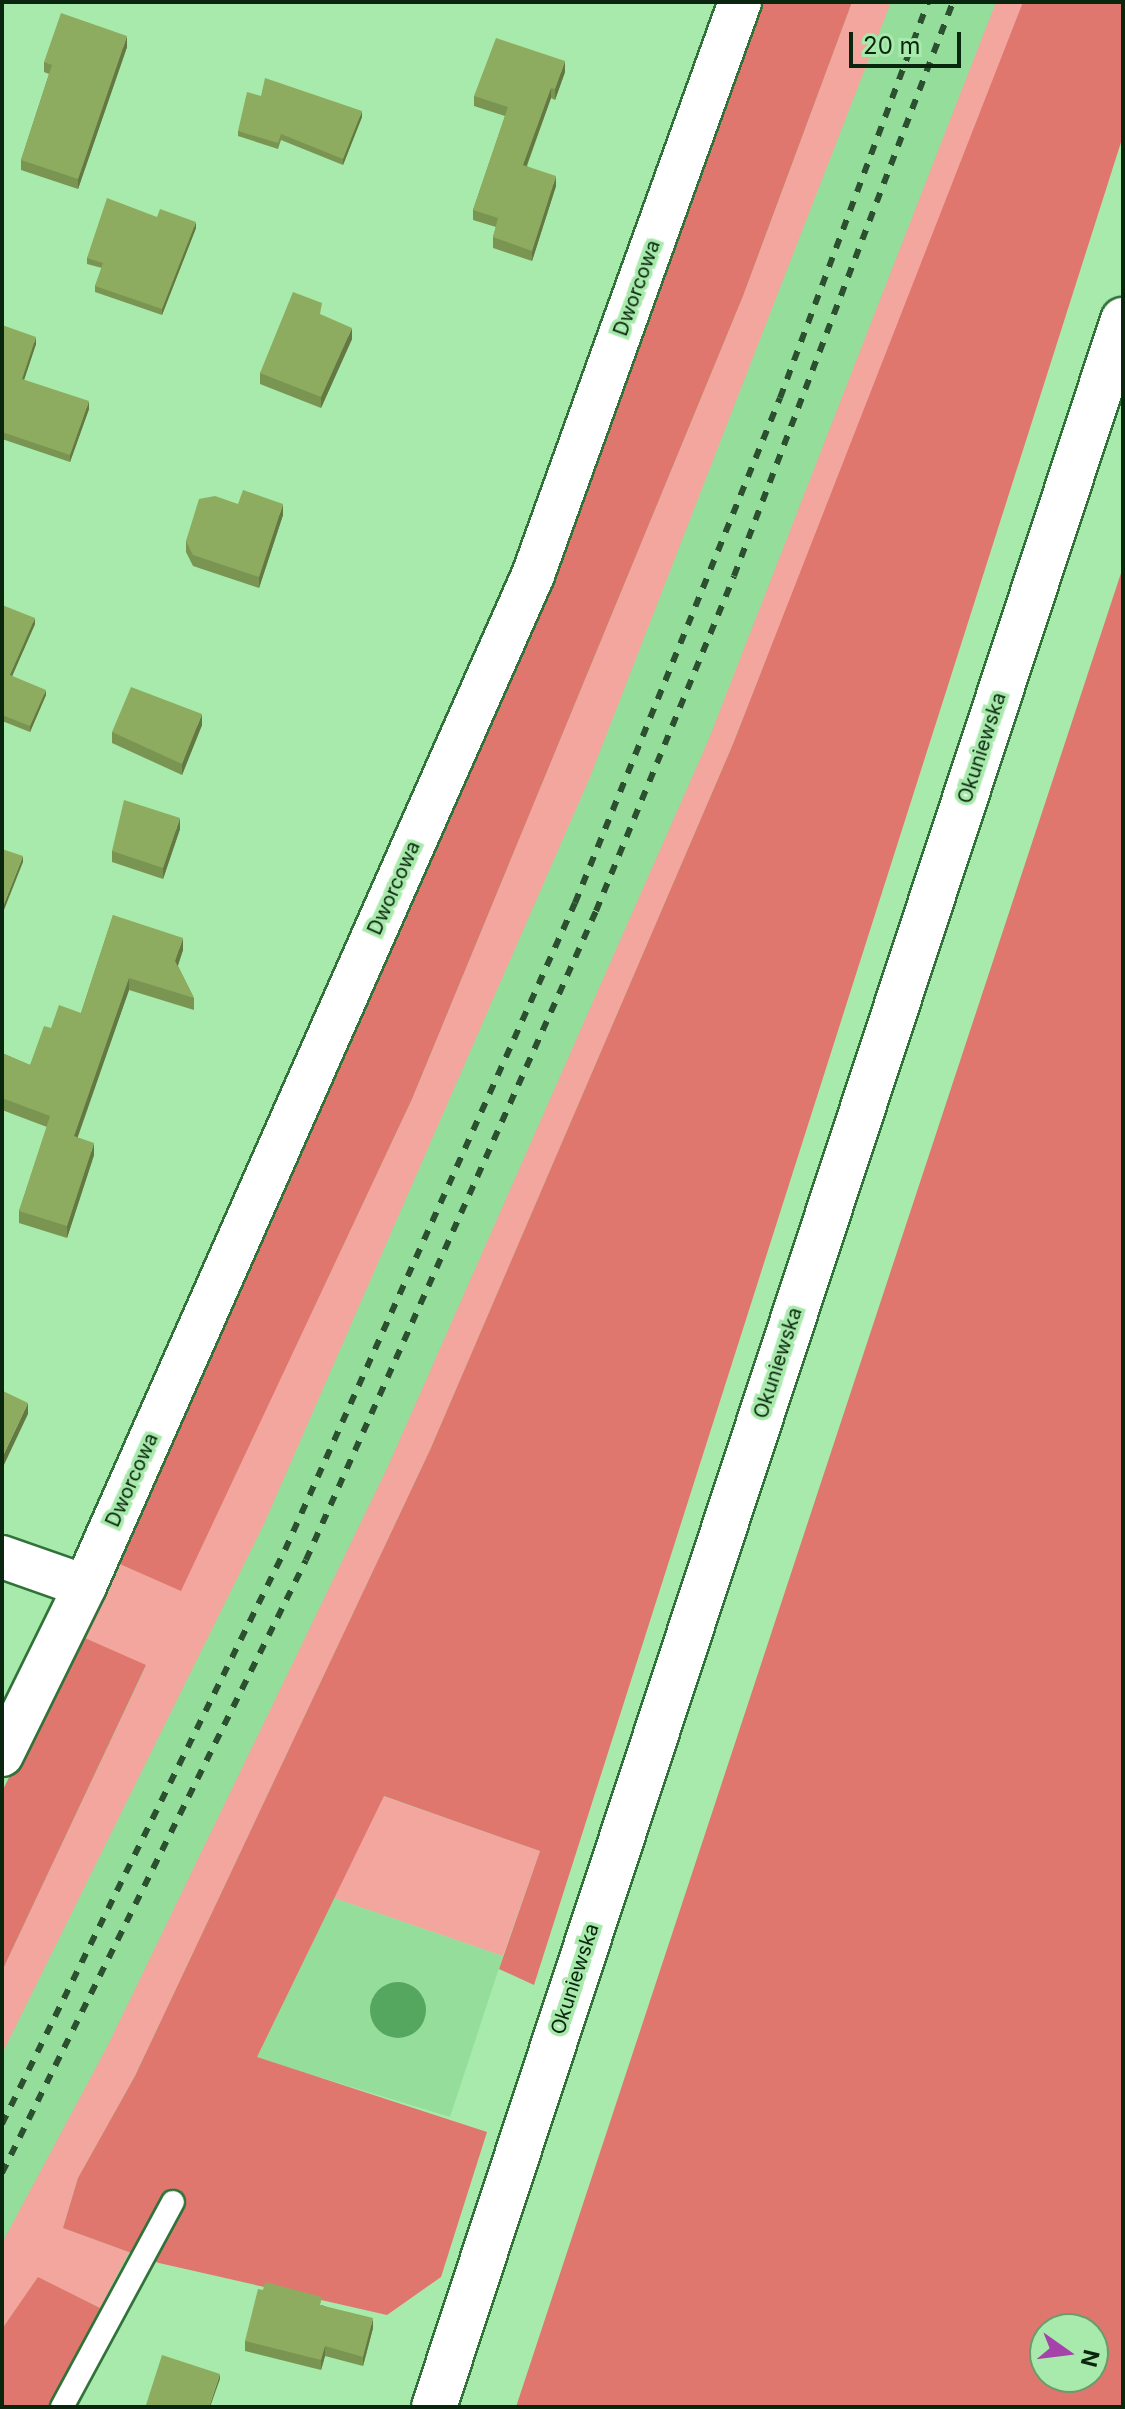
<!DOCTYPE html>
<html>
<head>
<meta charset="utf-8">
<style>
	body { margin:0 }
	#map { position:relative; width:1125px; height:2409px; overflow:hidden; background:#a7eaab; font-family:Inter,sans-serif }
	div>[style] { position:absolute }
	.built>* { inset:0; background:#95dd9b }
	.green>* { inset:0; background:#f2a69e }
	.forest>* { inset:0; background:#df776e }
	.water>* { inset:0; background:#55a65f }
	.round { border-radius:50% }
	.roads { filter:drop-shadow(2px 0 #31723a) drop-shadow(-2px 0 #31723a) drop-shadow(0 2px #31723a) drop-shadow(0 -2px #31723a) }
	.service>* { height:22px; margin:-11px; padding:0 11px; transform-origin:11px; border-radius:11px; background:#fff }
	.minor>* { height:42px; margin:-21px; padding:0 21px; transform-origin:21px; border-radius:21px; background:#fff }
	.secondary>* { height:44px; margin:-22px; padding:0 22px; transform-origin:22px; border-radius:22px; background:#fff }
	.rail>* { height:6px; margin-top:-3px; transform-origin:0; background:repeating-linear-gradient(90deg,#2c4f30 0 10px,transparent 0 20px) }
	.wall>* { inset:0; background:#7a9452 }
	.shaded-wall>* { inset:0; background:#637842 }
	.building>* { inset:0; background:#8eac5f }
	span { translate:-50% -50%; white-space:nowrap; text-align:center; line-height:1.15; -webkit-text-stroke:7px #a7eaab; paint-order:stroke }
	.street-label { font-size:20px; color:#0b260f }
	.frame { position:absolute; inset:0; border:4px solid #0b260f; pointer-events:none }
	.north { position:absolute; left:1029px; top:2313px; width:80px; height:80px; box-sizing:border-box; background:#a7eaab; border:2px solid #699c6d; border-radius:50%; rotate:104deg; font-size:22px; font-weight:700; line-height:32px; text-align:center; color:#0b260f }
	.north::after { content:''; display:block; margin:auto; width:28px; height:36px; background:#a643aa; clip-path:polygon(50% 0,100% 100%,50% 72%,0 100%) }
	.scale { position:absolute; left:849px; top:32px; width:112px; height:36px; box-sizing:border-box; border:4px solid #0b260f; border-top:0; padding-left:10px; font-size:24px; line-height:28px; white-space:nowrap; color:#0b260f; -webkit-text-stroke:6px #a7eaab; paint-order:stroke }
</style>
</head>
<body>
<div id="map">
	<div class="built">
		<div style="clip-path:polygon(756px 2px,1123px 2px,540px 1851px,384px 1796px,334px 1898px,503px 1956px,450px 2117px,257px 2058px,173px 2172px,49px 2407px,2px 2407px,2px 1792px,406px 920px,565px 541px)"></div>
	</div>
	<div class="green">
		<div style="clip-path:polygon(852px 2px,891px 2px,590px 777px,264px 1524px,2px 2054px,2px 1971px,146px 1666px,78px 1635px,113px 1561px,181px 1590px,412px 1099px,743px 296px)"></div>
		<div style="clip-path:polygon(996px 2px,1023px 2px,1018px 23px,733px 744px,430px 1450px,135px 2076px,78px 2178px,63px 2228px,129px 2252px,100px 2308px,38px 2278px,2px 2329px,2px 2243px,108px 2045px,389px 1464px,708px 741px)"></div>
		<div style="clip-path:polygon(383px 1796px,540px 1851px,503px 1956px,334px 1898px)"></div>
	</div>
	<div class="forest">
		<div style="clip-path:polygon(756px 2px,852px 2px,743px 296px,412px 1099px,181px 1591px,113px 1561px,406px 920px,565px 541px)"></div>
		<div style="clip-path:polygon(1023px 2px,1123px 2px,1123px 136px,534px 1985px,499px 1969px,540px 1851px,384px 1796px,257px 2057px,487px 2132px,441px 2277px,387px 2315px,159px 2263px,63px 2228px,78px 2178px,135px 2076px,430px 1450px,733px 744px)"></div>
		<div style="clip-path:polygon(evenodd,1123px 567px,1123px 2407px,516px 2407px,1123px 567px,1045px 2329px,1093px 2329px,1093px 2377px,1045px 2377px,1045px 2329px)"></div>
		<div style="clip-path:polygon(78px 1635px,146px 1665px,2px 1971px,2px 1792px)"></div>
		<div style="clip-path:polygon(38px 2277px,100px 2308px,49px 2407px,2px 2407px,2px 2329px)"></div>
	</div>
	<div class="water">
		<div class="round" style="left:370px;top:1982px;width:56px;height:56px"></div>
	</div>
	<div class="roads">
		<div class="service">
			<div style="left:62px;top:2407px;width:233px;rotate:-61.6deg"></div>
		</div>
		<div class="minor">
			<div style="left:2px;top:1557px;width:88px;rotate:19.3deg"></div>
			<div style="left:2px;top:1755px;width:188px;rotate:-63.8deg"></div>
			<div style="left:85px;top:1586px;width:1106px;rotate:-66.1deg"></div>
			<div style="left:533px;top:575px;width:609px;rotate:-70.14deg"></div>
		</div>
		<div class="secondary">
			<div style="left:434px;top:2407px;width:2198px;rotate:-71.73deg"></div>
		</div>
	</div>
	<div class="rail">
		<div style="left:2px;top:2124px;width:640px;rotate:-63.76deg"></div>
		<div style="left:285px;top:1550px;width:709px;rotate:-65.86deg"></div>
		<div style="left:575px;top:903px;width:545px;rotate:-67.91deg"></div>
		<div style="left:780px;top:398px;width:423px;rotate:-69.5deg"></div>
		<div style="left:2px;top:2173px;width:684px;rotate:-63.62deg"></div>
		<div style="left:306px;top:1560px;width:711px;rotate:-65.92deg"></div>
		<div style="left:596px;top:911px;width:362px;rotate:-67.6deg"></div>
		<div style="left:734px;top:576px;width:614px;rotate:-69.12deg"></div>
	</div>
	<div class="wall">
		<div style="clip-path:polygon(127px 47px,78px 189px,21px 170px,21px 160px,49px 74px,44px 72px,44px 62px)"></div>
		<div style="clip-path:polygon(565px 72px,555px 100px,551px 98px,527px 166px,556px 186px,532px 261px,493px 248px,493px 237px,496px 227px,473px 220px,473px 210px,505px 116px,474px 106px,474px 96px)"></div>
		<div style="clip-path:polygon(362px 117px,343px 165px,281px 140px,278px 149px,238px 136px,238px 131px)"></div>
		<div style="clip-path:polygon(157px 217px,196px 228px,162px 315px,95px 292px,95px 286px,102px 268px,87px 264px,87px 258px)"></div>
		<div style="clip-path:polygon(322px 315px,352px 339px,321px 408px,260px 384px,260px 373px)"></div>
		<div style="clip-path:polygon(2px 325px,36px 344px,24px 380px,89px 409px,70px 462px,2px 439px)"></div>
		<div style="clip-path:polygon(238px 504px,283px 515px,259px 588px,193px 566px,186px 552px,186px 541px)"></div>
		<div style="clip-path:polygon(2px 605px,35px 624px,12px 676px,46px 695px,30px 732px,2px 721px)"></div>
		<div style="clip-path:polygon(202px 725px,182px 775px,112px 743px,112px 732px)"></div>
		<div style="clip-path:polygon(180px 829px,163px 879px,112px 862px,112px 851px)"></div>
		<div style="clip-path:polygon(113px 915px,183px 950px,178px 966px,194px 998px,194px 1010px,129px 990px,77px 1137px,94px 1155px,67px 1238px,19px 1223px,19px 1211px,47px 1127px,2px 1110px,2px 1053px,30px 1065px,51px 1028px,81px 1013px)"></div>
		<div style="clip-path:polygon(322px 2305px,373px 2328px,363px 2366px,325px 2356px,321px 2370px,245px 2351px,245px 2341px)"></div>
	</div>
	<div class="shaded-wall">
		<div style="clip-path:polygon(127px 36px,127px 47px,78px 189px,78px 179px)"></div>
		<div style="clip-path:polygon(565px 61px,565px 72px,555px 100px,555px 89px)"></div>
		<div style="clip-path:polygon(551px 88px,551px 98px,523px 175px,523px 165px)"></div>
		<div style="clip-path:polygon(362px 111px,362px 117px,343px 165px,343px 159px)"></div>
		<div style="clip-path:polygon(556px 176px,556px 186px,532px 261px,532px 251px)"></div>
		<div style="clip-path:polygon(196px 222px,196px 228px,162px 315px,162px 309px)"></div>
		<div style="clip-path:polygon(352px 328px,352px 339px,321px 408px,321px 397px)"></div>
		<div style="clip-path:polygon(36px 337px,36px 344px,22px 386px,22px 379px)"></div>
		<div style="clip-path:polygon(89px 401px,89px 409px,70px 462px,70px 455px)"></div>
		<div style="clip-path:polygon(283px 504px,283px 515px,259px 588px,259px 577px)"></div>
		<div style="clip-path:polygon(35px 618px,35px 624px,10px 681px,10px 675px)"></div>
		<div style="clip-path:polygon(46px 690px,46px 695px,30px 732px,30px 726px)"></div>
		<div style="clip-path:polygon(202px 714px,202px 725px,182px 775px,182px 764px)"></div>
		<div style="clip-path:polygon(180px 818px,180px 829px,163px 879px,163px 868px)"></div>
		<div style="clip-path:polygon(23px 856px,23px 862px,2px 915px,2px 909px)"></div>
		<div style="clip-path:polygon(183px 938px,183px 950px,175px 973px,175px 961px)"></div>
		<div style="clip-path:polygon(129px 978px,129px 990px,74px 1148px,74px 1136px)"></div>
		<div style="clip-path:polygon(94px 1143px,94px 1155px,67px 1238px,67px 1226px)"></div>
		<div style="clip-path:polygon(28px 1403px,28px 1414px,2px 1469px,2px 1458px)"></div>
		<div style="clip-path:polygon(373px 2318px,373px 2328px,363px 2366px,363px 2357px)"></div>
		<div style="clip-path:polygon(325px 2346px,325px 2356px,321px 2370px,321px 2360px)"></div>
		<div style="clip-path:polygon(220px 2374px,220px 2379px,210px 2407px,209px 2407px)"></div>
	</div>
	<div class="building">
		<div style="clip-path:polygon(61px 13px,127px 36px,78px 179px,21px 160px,52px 65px,44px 62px)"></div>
		<div style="clip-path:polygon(496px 38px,565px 61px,555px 89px,551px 88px,523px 165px,556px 176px,532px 251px,493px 237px,498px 218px,473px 210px,508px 107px,474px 96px)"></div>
		<div style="clip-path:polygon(265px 78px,362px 111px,343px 159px,281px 134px,278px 143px,238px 131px,247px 92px,261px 96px)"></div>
		<div style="clip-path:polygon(107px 198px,157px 217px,160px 209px,196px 222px,162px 309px,95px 286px,103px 263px,87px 258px)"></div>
		<div style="clip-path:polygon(293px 292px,322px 303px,320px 314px,352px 328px,321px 397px,260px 373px)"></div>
		<div style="clip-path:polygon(2px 325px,36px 337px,22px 379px,89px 401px,70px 455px,2px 432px)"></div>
		<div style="clip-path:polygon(243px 490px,283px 504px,259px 577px,193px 555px,186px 541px,199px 499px,215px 496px,238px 504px)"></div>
		<div style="clip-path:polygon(2px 605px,35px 618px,10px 675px,46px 690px,30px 726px,2px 715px)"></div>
		<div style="clip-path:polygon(131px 687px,202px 714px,182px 764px,112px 732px)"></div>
		<div style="clip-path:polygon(124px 800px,180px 818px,163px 868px,112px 851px)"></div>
		<div style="clip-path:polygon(2px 849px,23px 856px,2px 909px)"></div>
		<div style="clip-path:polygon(113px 915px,183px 938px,175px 961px,194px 998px,129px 978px,74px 1136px,94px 1143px,67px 1226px,19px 1211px,50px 1116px,2px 1098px,2px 1053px,30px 1065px,44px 1026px,51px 1028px,59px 1005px,81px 1013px)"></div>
		<div style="clip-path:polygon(3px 1391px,28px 1403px,2px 1458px,2px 1392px)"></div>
		<div style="clip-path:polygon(265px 2282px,322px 2297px,320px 2305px,373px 2318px,363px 2357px,325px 2346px,321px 2360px,245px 2341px,258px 2289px,263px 2290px)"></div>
		<div style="clip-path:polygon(162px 2355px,220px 2374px,209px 2407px,151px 2407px,146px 2405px)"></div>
	</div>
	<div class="street-label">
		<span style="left:637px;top:288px;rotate:-70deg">Dworcowa</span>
		<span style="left:982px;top:748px;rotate:-72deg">Okuniewska</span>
		<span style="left:394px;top:888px;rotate:-66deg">Dworcowa</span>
		<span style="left:778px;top:1363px;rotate:-72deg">Okuniewska</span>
		<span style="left:132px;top:1480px;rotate:-66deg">Dworcowa</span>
		<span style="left:575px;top:1979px;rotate:-72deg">Okuniewska</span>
	</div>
	<div class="frame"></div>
	<div class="north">N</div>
	<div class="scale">20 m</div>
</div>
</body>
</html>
